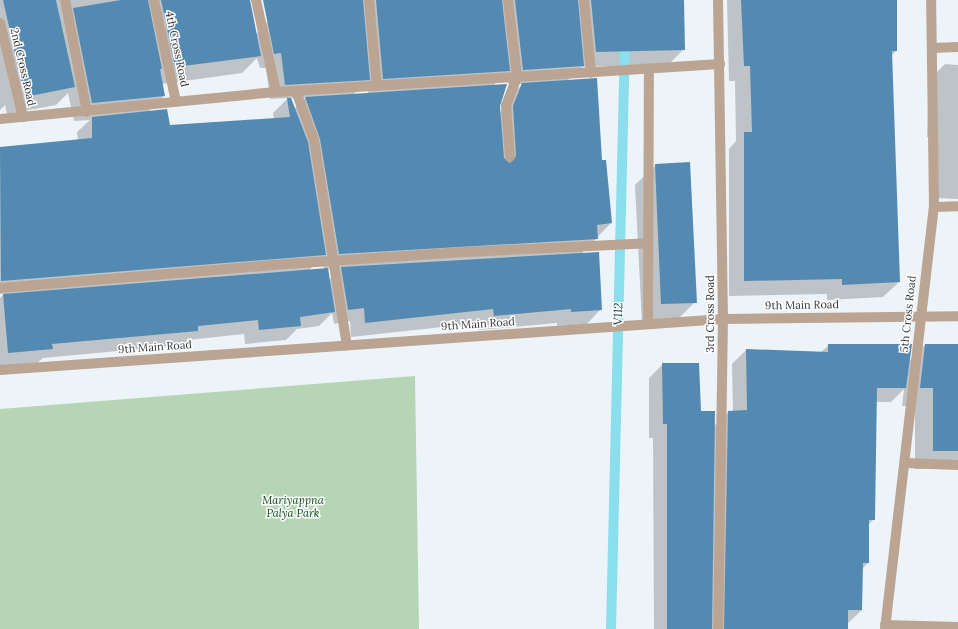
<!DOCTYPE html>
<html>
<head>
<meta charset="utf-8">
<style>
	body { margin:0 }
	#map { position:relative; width:958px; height:629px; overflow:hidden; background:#edf4f9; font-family:Lora,serif }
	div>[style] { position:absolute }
	.green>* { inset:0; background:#b5d5b5 }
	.shadow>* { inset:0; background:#0003 }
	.stream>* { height:10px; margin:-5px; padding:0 5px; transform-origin:5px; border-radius:5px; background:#8bdeec }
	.building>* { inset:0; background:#548ab2 }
	.minor>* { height:10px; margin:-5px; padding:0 5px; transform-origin:5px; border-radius:5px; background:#bba592 }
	span { translate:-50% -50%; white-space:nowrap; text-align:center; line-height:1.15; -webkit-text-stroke:3px #fff; paint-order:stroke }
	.street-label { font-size:11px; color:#303335 }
	.park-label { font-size:11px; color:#004a0e; font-style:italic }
	.water-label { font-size:12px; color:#113a40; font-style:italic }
</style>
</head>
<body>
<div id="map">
	<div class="green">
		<div style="clip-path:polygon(415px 376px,419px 629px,0 629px,0 409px)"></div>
	</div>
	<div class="shadow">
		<div style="clip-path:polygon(evenodd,0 0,242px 0,256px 34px,287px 0,683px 0,684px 49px,669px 64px,582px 67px,567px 81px,601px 161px,611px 223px,581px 254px,601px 309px,587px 324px,557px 326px,557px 323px,479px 330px,479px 323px,351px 337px,350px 321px,334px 324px,332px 313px,319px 326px,297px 329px,286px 340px,245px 344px,244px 334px,188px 340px,183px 345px,43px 358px,37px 363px,0 367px,0 298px,4px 294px,0 294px,0 148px,78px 140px,77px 132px,90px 120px,74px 121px,68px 93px,56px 105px,7px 114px,5px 105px,0 110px,0 0,257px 58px,260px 68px,266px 68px,270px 99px,288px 98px,273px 113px,274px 119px,169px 126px,148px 112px,164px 96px,162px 84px,242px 73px,257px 58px,0 0,507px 72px,508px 84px,523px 84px,506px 100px,499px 117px,493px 86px,507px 72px,0 0,367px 81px,368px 94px,353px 95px,367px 81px,0 0,306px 97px,294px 109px,291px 98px,306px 97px,0 0,322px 257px,324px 269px,309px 270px,322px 257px,0 0,341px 268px,329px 280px,327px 269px,341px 268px)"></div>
		<div style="clip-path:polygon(727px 0,896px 0,896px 51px,891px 56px,899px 282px,883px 297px,827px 300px,827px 294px,729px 296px,729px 149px,736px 141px,735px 81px,729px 81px)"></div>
		<div style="clip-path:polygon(945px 64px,958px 65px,958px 199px,936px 198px,937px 138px,927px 137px,929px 80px)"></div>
		<div style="clip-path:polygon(656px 165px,695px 302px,675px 322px,642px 324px,635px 185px)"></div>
		<div style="clip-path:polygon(829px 345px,908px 362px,925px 345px,958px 345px,958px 469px,915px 469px,915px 406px,902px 406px,904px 389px,891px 402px,875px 402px,874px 519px,868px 525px,868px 563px,862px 569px,862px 610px,847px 624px,847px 629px,654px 629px,653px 438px,649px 438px,649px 378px,663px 364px,714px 426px,728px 412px,733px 411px,732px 364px,746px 350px,821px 352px)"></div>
	</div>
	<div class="stream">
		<div style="left:611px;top:629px;width:590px;rotate:-88.64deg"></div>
	</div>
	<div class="building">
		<div style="clip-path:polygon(3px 0,56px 0,75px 87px,25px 97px)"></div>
		<div style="clip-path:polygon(121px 0,148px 0,162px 69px,160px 69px,165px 96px,92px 103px,73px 8px)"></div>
		<div style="clip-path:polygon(161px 0,250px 0,261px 56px,175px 67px)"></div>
		<div style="clip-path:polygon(263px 0,363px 0,370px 80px,285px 85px,281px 53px,274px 54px)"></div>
		<div style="clip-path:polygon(376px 0,502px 0,510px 71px,383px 79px)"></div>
		<div style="clip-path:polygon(515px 0,578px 0,584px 66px,523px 70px)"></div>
		<div style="clip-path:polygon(591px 0,684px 0,685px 50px,596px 52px)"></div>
		<div style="clip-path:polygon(741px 0,897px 0,897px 51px,892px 51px,900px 282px,842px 285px,842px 279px,744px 281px,744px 132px,752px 132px,750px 66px,744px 66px)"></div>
		<div style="clip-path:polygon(597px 78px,602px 160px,606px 160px,612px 223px,597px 225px,598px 239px,339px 254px,320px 139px,305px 97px,507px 84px,500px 106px,504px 158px,510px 163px,516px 156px,513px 106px,522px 83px)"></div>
		<div style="clip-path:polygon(287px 98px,291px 98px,308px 142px,326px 255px,1px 281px,0 147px,92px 138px,92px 117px,167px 109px,170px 125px,290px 117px)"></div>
		<div style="clip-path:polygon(690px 162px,697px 303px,661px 304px,655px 164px)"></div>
		<div style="clip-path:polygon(599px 252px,602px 310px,571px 312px,571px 309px,494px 316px,493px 309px,365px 323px,364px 308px,348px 310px,341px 267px)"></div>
		<div style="clip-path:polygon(328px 268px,335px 312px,300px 317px,301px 326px,259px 330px,258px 320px,198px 326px,198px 331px,52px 344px,53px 349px,8px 353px,3px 294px)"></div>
		<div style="clip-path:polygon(828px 344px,912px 344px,906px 388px,877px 388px,875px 520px,869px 520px,869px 563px,863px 563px,862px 610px,848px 610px,848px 629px,724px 629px,728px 411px,747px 410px,746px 349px,828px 352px)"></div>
		<div style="clip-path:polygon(925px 344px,958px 344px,958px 451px,933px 451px,933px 388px,920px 388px)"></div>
		<div style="clip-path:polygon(662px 363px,699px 363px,701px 411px,715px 411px,712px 629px,667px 629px,667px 424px,663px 424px)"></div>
	</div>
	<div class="minor">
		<div style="left:65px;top:0;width:114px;rotate:78.9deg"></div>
		<div style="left:154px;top:0;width:104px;rotate:77.8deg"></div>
		<div style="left:256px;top:0;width:94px;rotate:77.7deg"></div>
		<div style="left:369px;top:0;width:86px;rotate:84.7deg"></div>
		<div style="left:508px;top:0;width:78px;rotate:83.3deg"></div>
		<div style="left:517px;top:77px;width:30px;rotate:111deg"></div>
		<div style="left:506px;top:105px;width:52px;rotate:85.6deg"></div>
		<div style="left:584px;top:0;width:73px;rotate:84.5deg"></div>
		<div style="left:718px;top:0;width:319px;rotate:89.1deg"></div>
		<div style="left:723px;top:319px;width:310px;rotate:90.9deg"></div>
		<div style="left:0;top:23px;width:97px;rotate:76.3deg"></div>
		<div style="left:932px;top:48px;width:26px;rotate:-2deg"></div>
		<div style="left:296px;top:91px;width:52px;rotate:69.8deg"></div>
		<div style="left:314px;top:140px;width:208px;rotate:80.9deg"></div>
		<div style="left:0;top:119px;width:277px;rotate:-5.6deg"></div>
		<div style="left:276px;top:92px;width:445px;rotate:-3.6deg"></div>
		<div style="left:934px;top:207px;width:24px;rotate:-2deg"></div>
		<div style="left:0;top:288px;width:273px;rotate:-4.8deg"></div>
		<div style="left:272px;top:265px;width:174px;rotate:-3.9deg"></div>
		<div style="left:446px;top:253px;width:202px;rotate:-2.8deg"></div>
		<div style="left:648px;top:324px;width:255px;rotate:-89.8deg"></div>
		<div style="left:0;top:370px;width:725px;rotate:-4.03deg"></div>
		<div style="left:723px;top:319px;width:235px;rotate:-0.7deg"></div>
		<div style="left:905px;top:463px;width:53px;rotate:2.2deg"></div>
		<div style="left:885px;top:625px;width:73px;rotate:1.6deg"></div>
		<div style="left:885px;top:629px;width:425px;rotate:-83.4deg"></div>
		<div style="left:934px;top:207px;width:207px;rotate:-90.8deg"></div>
	</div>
	<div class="street-label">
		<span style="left:177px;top:49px;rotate:78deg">4th Cross Road</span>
		<span style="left:23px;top:67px;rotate:77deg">2nd Cross Road</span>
		<span style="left:802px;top:305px;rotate:-1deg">9th Main Road</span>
		<span style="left:710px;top:314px;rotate:-90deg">3rd Cross Road</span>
		<span style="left:908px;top:314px;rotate:-84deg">5th Cross Road</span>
		<span style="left:478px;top:324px;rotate:-4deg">9th Main Road</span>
		<span style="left:155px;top:347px;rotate:-4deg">9th Main Road</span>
	</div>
	<div class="park-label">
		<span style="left:293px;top:507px">Mariyappna<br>Palya Park</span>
	</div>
	<div class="water-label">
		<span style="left:618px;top:314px;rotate:-89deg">V112</span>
	</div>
</div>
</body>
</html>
